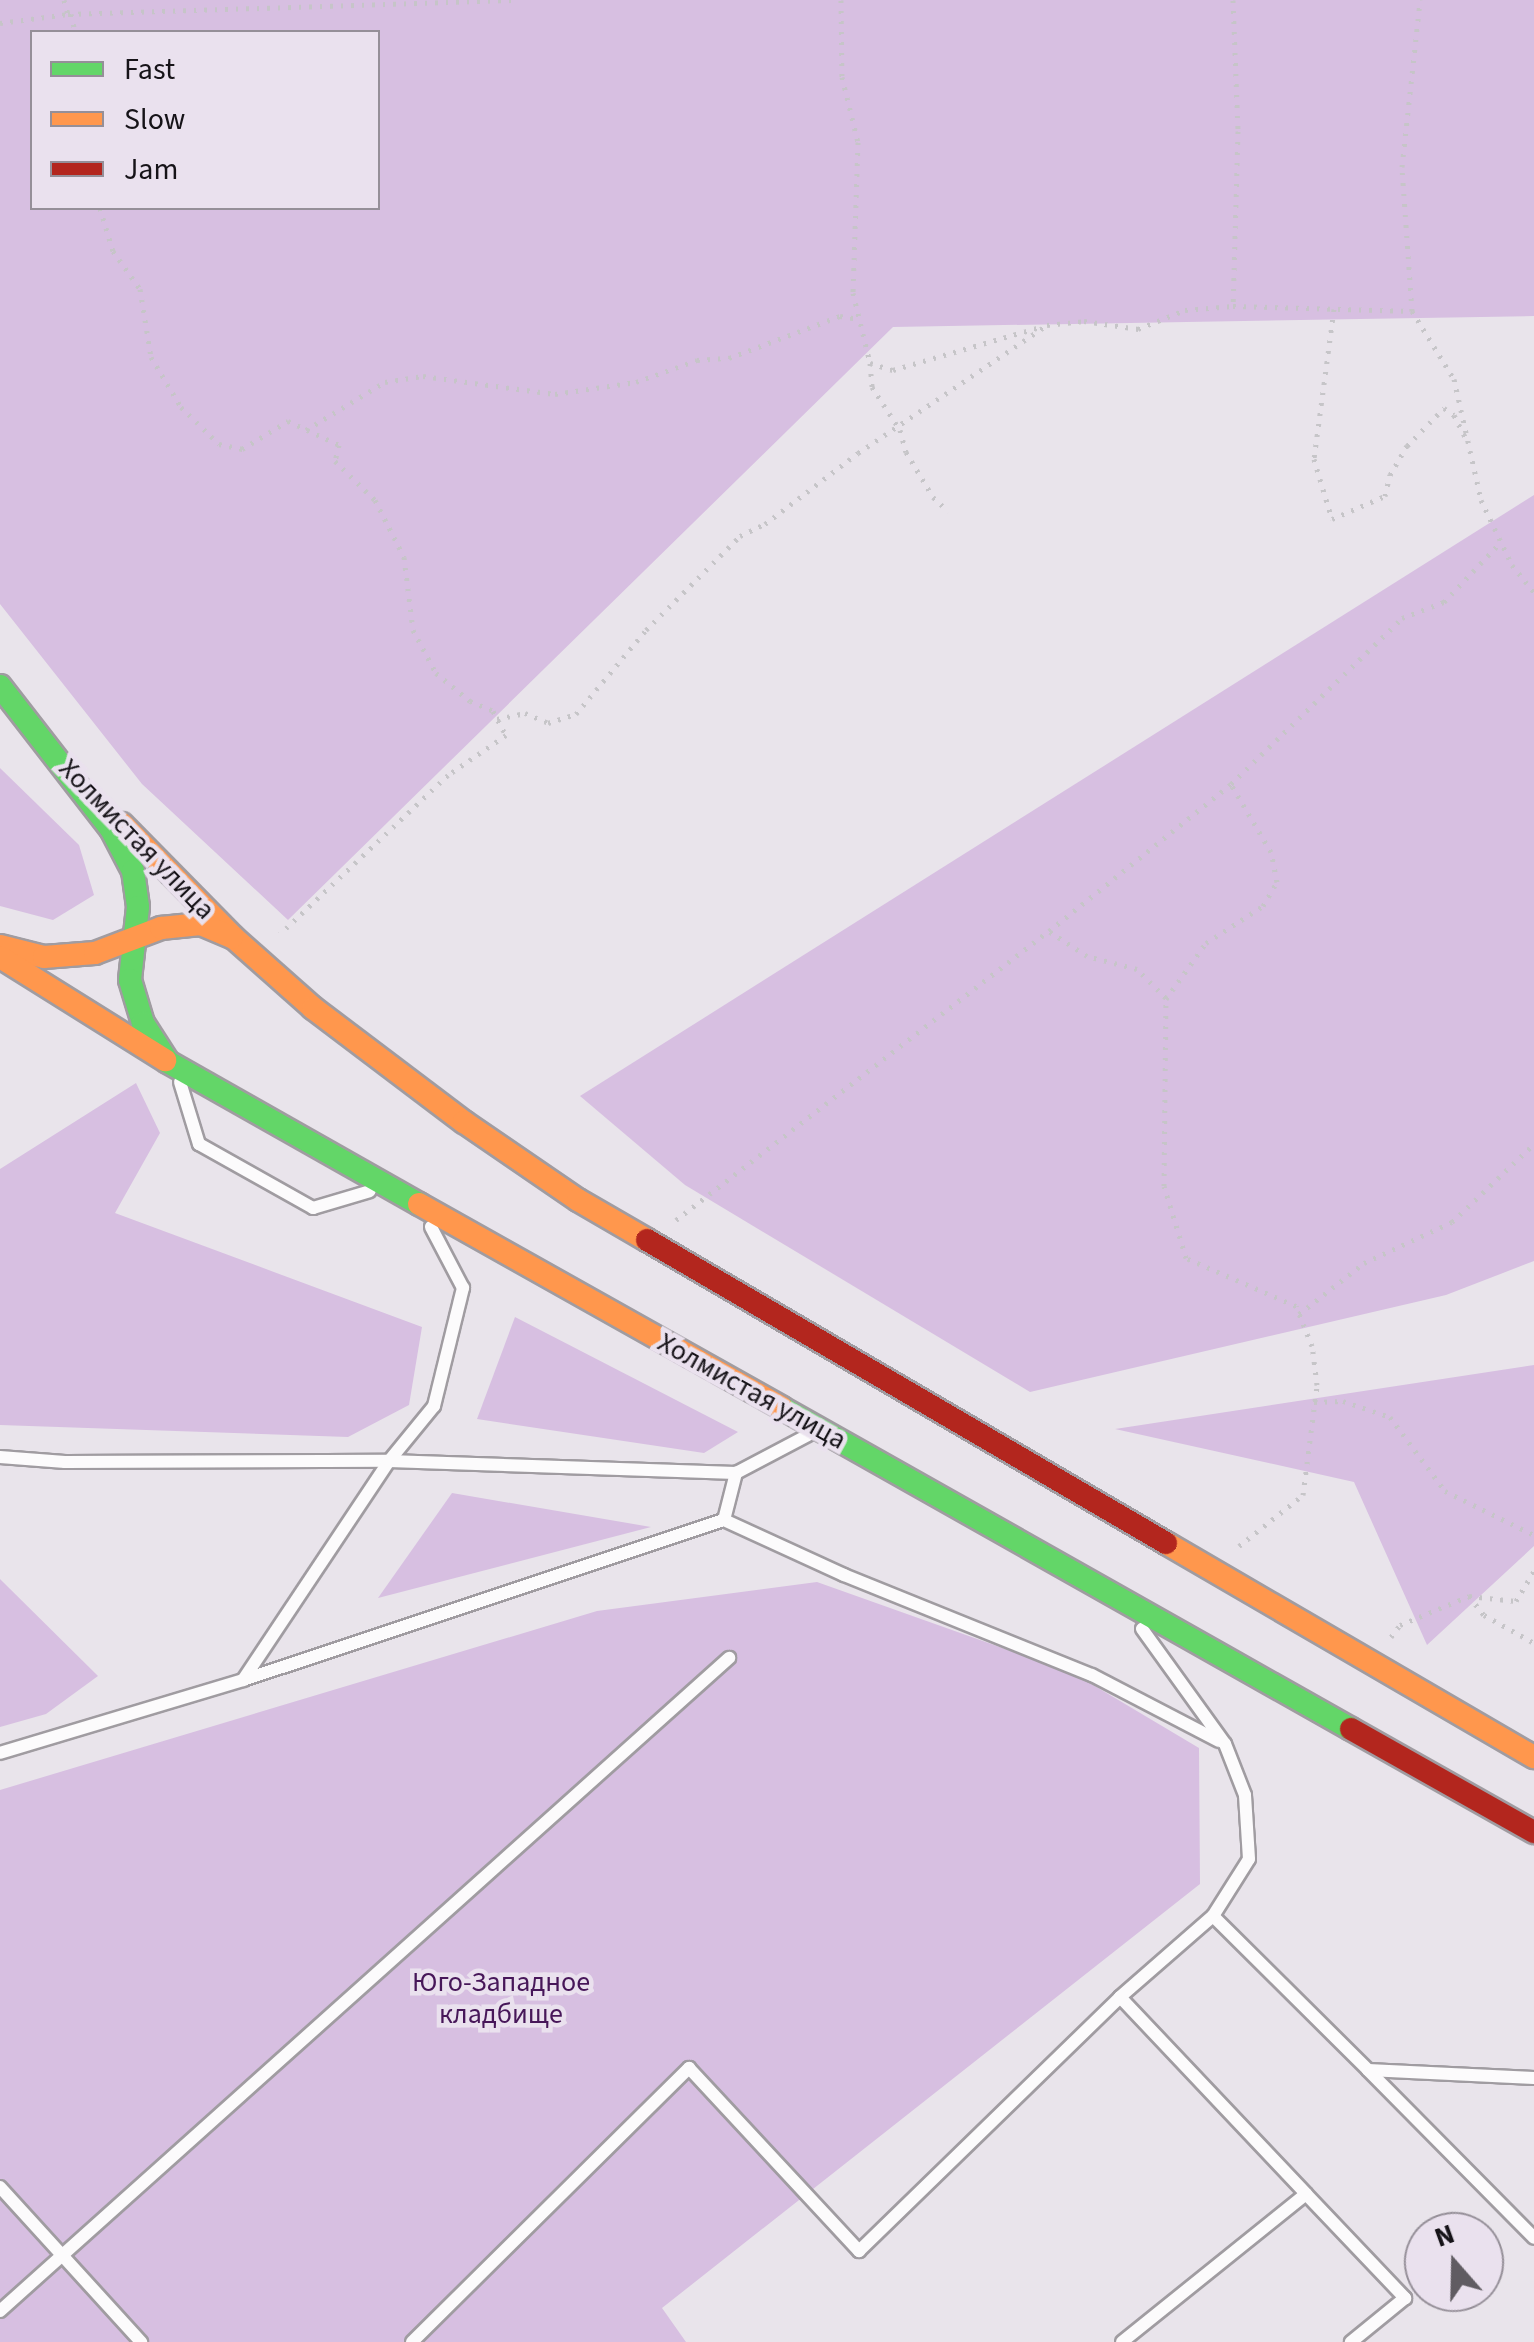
<!DOCTYPE html>
<html>
<head>
<meta charset="utf-8">
<style>
	body { margin:0 }
	#map { position:relative; width:1534px; height:2342px; overflow:hidden; background:#e9e4eb; font-family:"Source Sans 3",sans-serif }
	div>[style] { position:absolute }
	.forest>* { inset:0; background:#d7bfe1 }
	.path>* { height:5px; margin-top:-2.5px; transform-origin:0; background:repeating-linear-gradient(90deg,#c6c5c8 0 2.5px,transparent 0 10.5px) }
	.roads { filter:drop-shadow(2px 0 #a09ca1) drop-shadow(-2px 0 #a09ca1) drop-shadow(0 2px #a09ca1) drop-shadow(0 -2px #a09ca1) }
	.lane>* { height:12px; margin:-6px; padding:0 6px; transform-origin:6px; border-radius:6px; background:#fcfbfc }
	.fast>* { height:22px; margin:-11px; padding:0 11px; transform-origin:11px; border-radius:11px; background:#63d668 }
	.slow>* { height:22px; margin:-11px; padding:0 11px; transform-origin:11px; border-radius:11px; background:#ff974d }
	.jam>* { height:22px; margin:-11px; padding:0 11px; transform-origin:11px; border-radius:11px; background:#b3261e }
	span { translate:-50% -50%; white-space:nowrap; text-align:center; line-height:1.15; -webkit-text-stroke:9px #eae1ee; paint-order:stroke }
	.street-label { font-size:28px; color:#161318 }
	.park-label { font-size:28px; color:#471759 }
	.legend { position:absolute; left:30px; top:30px; width:350px; height:180px; box-sizing:border-box; background:#eae1ee; border:2px solid #958f98; margin:0; padding:12px 18px; list-style:none; font-size:30px; color:#161318 }
	.legend li { display:flex; align-items:center; gap:20px; height:50px }
	.legend b { width:50px; border:2px solid #958f98 }
	.north { position:absolute; left:1404px; top:2212px; width:100px; height:100px; box-sizing:border-box; background:#eae1ee; border:2px solid #958f98; border-radius:50%; rotate:340deg; font-size:28px; font-weight:700; line-height:40px; text-align:center; color:#161318 }
	.north::after { content:''; display:block; margin:auto; width:35px; height:45px; background:#605c62; clip-path:polygon(50% 0,100% 100%,50% 72%,0 100%) }
</style>
</head>
<body>
<div id="map">
	<div class="forest">
		<div style="clip-path:polygon(evenodd,0 0,1534px 0,1534px 316px,893px 327px,288px 920px,142px 784px,0 604px,0 0,32px 32px,378px 32px,378px 208px,32px 208px,32px 32px)"></div>
		<div style="clip-path:polygon(1534px 495px,1534px 1261px,1446px 1295px,1030px 1392px,685px 1185px,580px 1096px)"></div>
		<div style="clip-path:polygon(0 768px,79px 845px,94px 895px,53px 920px,0 906px)"></div>
		<div style="clip-path:polygon(136px 1083px,160px 1133px,115px 1213px,422px 1327px,409px 1405px,348px 1437px,0 1425px,0 1169px)"></div>
		<div style="clip-path:polygon(515px 1317px,738px 1432px,704px 1453px,477px 1419px)"></div>
		<div style="clip-path:polygon(1534px 1365px,1534px 1546px,1427px 1645px,1354px 1482px,1115px 1429px)"></div>
		<div style="clip-path:polygon(452px 1493px,651px 1527px,378px 1598px)"></div>
		<div style="clip-path:polygon(0 1579px,98px 1676px,46px 1714px,0 1727px)"></div>
		<div style="clip-path:polygon(817px 1582px,1073px 1673px,1199px 1748px,1200px 1884px,662px 2308px,686px 2342px,0 2342px,0 1790px,597px 1611px)"></div>
	</div>
	<div class="path">
		<div style="left:64px;top:0;width:15px;rotate:74deg"></div>
		<div style="left:68px;top:14px;width:444px;rotate:-1.8deg"></div>
		<div style="left:841px;top:0;width:77px;rotate:89.3deg"></div>
		<div style="left:842px;top:77px;width:67px;rotate:76.2deg"></div>
		<div style="left:858px;top:142px;width:151px;rotate:91.9deg"></div>
		<div style="left:853px;top:293px;width:72px;rotate:76.3deg"></div>
		<div style="left:870px;top:363px;width:24px;rotate:17deg"></div>
		<div style="left:893px;top:370px;width:153px;rotate:-16.3deg"></div>
		<div style="left:1233px;top:0;width:131px;rotate:87.8deg"></div>
		<div style="left:1238px;top:131px;width:175px;rotate:91.6deg"></div>
		<div style="left:1233px;top:306px;width:179px;rotate:1.6deg"></div>
		<div style="left:1412px;top:311px;width:80px;rotate:58.3deg"></div>
		<div style="left:1454px;top:379px;width:124px;rotate:77.4deg"></div>
		<div style="left:1481px;top:500px;width:72px;rotate:64.5deg"></div>
		<div style="left:1512px;top:565px;width:35px;rotate:51deg"></div>
		<div style="left:71px;top:14px;width:18px;rotate:77deg"></div>
		<div style="left:0;top:23px;width:69px;rotate:-7.5deg"></div>
		<div style="left:100px;top:208px;width:45px;rotate:73.2deg"></div>
		<div style="left:113px;top:251px;width:47px;rotate:54.6deg"></div>
		<div style="left:140px;top:289px;width:69px;rotate:80.8deg"></div>
		<div style="left:151px;top:357px;width:58px;rotate:59deg"></div>
		<div style="left:181px;top:407px;width:53px;rotate:44.2deg"></div>
		<div style="left:219px;top:444px;width:24px;rotate:12deg"></div>
		<div style="left:242px;top:449px;width:54px;rotate:-31.3deg"></div>
		<div style="left:288px;top:421px;width:56px;rotate:25.2deg"></div>
		<div style="left:339px;top:445px;width:16px;rotate:104deg"></div>
		<div style="left:335px;top:461px;width:56px;rotate:44.3deg"></div>
		<div style="left:375px;top:500px;width:64px;rotate:63deg"></div>
		<div style="left:404px;top:557px;width:74px;rotate:83deg"></div>
		<div style="left:413px;top:630px;width:49px;rotate:61.9deg"></div>
		<div style="left:436px;top:673px;width:44px;rotate:39.5deg"></div>
		<div style="left:470px;top:701px;width:25px;rotate:23deg"></div>
		<div style="left:493px;top:711px;width:27px;rotate:62deg"></div>
		<div style="left:506px;top:735px;width:70px;rotate:145.4deg"></div>
		<div style="left:448px;top:775px;width:231px;rotate:136.6deg"></div>
		<div style="left:1334px;top:309px;width:151px;rotate:97.6deg"></div>
		<div style="left:1314px;top:459px;width:63px;rotate:73.3deg"></div>
		<div style="left:1332px;top:519px;width:58px;rotate:-23.5deg"></div>
		<div style="left:1385px;top:496px;width:22px;rotate:-77deg"></div>
		<div style="left:1390px;top:475px;width:34px;rotate:-60deg"></div>
		<div style="left:1407px;top:446px;width:53px;rotate:-45.8deg"></div>
		<div style="left:1444px;top:408px;width:12px;rotate:35deg"></div>
		<div style="left:1454px;top:415px;width:25px;rotate:63deg"></div>
		<div style="left:1412px;top:311px;width:144px;rotate:-94deg"></div>
		<div style="left:1402px;top:167px;width:168px;rotate:-83.8deg"></div>
		<div style="left:870px;top:363px;width:24px;rotate:85deg"></div>
		<div style="left:872px;top:387px;width:51px;rotate:56.9deg"></div>
		<div style="left:900px;top:430px;width:23px;rotate:75deg"></div>
		<div style="left:906px;top:452px;width:52px;rotate:59deg"></div>
		<div style="left:933px;top:497px;width:21px;rotate:43deg"></div>
		<div style="left:306px;top:430px;width:92px;rotate:-31.3deg"></div>
		<div style="left:385px;top:382px;width:38px;rotate:-9deg"></div>
		<div style="left:423px;top:376px;width:133px;rotate:7.8deg"></div>
		<div style="left:555px;top:394px;width:82px;rotate:-8.4deg"></div>
		<div style="left:636px;top:382px;width:65px;rotate:-19.8deg"></div>
		<div style="left:697px;top:360px;width:32px;rotate:-4deg"></div>
		<div style="left:729px;top:358px;width:119px;rotate:-20.7deg"></div>
		<div style="left:840px;top:316px;width:19px;rotate:9deg"></div>
		<div style="left:497px;top:719px;width:29px;rotate:-12deg"></div>
		<div style="left:525px;top:713px;width:25px;rotate:23deg"></div>
		<div style="left:548px;top:723px;width:29px;rotate:-18deg"></div>
		<div style="left:576px;top:714px;width:109px;rotate:-50.2deg"></div>
		<div style="left:646px;top:630px;width:133px;rotate:-45deg"></div>
		<div style="left:740px;top:536px;width:28px;rotate:-26deg"></div>
		<div style="left:765px;top:524px;width:117px;rotate:-37.4deg"></div>
		<div style="left:858px;top:453px;width:228px;rotate:-34.1deg"></div>
		<div style="left:1047px;top:325px;width:37px;rotate:-6deg"></div>
		<div style="left:1084px;top:321px;width:55px;rotate:8.4deg"></div>
		<div style="left:1138px;top:329px;width:51px;rotate:-22deg"></div>
		<div style="left:1185px;top:310px;width:48px;rotate:-4.8deg"></div>
		<div style="left:1166px;top:998px;width:41px;rotate:-135deg"></div>
		<div style="left:1137px;top:969px;width:52px;rotate:-165.4deg"></div>
		<div style="left:1087px;top:956px;width:45px;rotate:-146.7deg"></div>
		<div style="left:1049px;top:931px;width:234px;rotate:-38.9deg"></div>
		<div style="left:676px;top:1220px;width:472px;rotate:-37.8deg"></div>
		<div style="left:1299px;top:1314px;width:83px;rotate:-38.1deg"></div>
		<div style="left:1364px;top:1263px;width:97px;rotate:-25deg"></div>
		<div style="left:1452px;top:1222px;width:113px;rotate:-43.6deg"></div>
		<div style="left:1314px;top:1402px;width:29px;rotate:-2deg"></div>
		<div style="left:1343px;top:1401px;width:50px;rotate:18.8deg"></div>
		<div style="left:1390px;top:1417px;width:92px;rotate:53.4deg"></div>
		<div style="left:1445px;top:1491px;width:99px;rotate:26.3deg"></div>
		<div style="left:1239px;top:1546px;width:82px;rotate:-38.6deg"></div>
		<div style="left:1303px;top:1495px;width:111px;rotate:-82.7deg"></div>
		<div style="left:1317px;top:1385px;width:39px;rotate:-97deg"></div>
		<div style="left:1312px;top:1346px;width:43px;rotate:-111.8deg"></div>
		<div style="left:1296px;top:1306px;width:120px;rotate:-156.4deg"></div>
		<div style="left:1186px;top:1258px;width:75px;rotate:-107deg"></div>
		<div style="left:1164px;top:1186px;width:187px;rotate:-89.4deg"></div>
		<div style="left:1166px;top:999px;width:69px;rotate:-54.5deg"></div>
		<div style="left:1206px;top:943px;width:68px;rotate:-33deg"></div>
		<div style="left:1263px;top:906px;width:28px;rotate:-60deg"></div>
		<div style="left:1277px;top:882px;width:31px;rotate:-101deg"></div>
		<div style="left:1271px;top:852px;width:79px;rotate:-120.5deg"></div>
		<div style="left:1231px;top:784px;width:238px;rotate:-44.1deg"></div>
		<div style="left:1402px;top:618px;width:45px;rotate:-20.9deg"></div>
		<div style="left:1444px;top:602px;width:83px;rotate:-46.5deg"></div>
		<div style="left:1469px;top:1596px;width:24px;rotate:52deg"></div>
		<div style="left:1484px;top:1615px;width:57px;rotate:29.2deg"></div>
		<div style="left:1391px;top:1637px;width:15px;rotate:-53deg"></div>
		<div style="left:1400px;top:1625px;width:75px;rotate:-22.8deg"></div>
		<div style="left:1469px;top:1596px;width:47px;rotate:6.1deg"></div>
		<div style="left:1516px;top:1601px;width:35px;rotate:-59deg"></div>
	</div>
	<div class="roads">
		<div class="lane">
			<div style="left:180px;top:1082px;width:65px;rotate:73deg"></div>
			<div style="left:199px;top:1144px;width:131px;rotate:29.3deg"></div>
			<div style="left:313px;top:1208px;width:59px;rotate:-16.6deg"></div>
			<div style="left:0;top:1457px;width:65px;rotate:4.4deg"></div>
			<div style="left:65px;top:1462px;width:324px;rotate:-0.2deg"></div>
			<div style="left:389px;top:1461px;width:347px;rotate:2deg"></div>
			<div style="left:724px;top:1520px;width:132px;rotate:24.6deg"></div>
			<div style="left:844px;top:1575px;width:267px;rotate:22deg"></div>
			<div style="left:1092px;top:1675px;width:143px;rotate:27.5deg"></div>
			<div style="left:243px;top:1680px;width:263px;rotate:-56.3deg"></div>
			<div style="left:389px;top:1461px;width:71px;rotate:-50.7deg"></div>
			<div style="left:434px;top:1406px;width:122px;rotate:-76.2deg"></div>
			<div style="left:463px;top:1288px;width:69px;rotate:-117.7deg"></div>
			<div style="left:0;top:1753px;width:254px;rotate:-16.7deg"></div>
			<div style="left:243px;top:1680px;width:507px;rotate:-18.4deg"></div>
			<div style="left:724px;top:1520px;width:49px;rotate:-75.7deg"></div>
			<div style="left:736px;top:1473px;width:81px;rotate:-27.8deg"></div>
			<div style="left:1213px;top:1916px;width:218px;rotate:44.8deg"></div>
			<div style="left:1368px;top:2070px;width:166px;rotate:2.8deg"></div>
			<div style="left:1120px;top:1997px;width:271px;rotate:46.6deg"></div>
			<div style="left:1306px;top:2194px;width:236px;rotate:141.2deg"></div>
			<div style="left:1368px;top:2070px;width:236px;rotate:45.3deg"></div>
			<div style="left:0;top:2187px;width:210px;rotate:47.7deg"></div>
			<div style="left:1306px;top:2194px;width:144px;rotate:46.4deg"></div>
			<div style="left:1405px;top:2298px;width:70px;rotate:140.8deg"></div>
			<div style="left:0;top:2311px;width:979px;rotate:-41.85deg"></div>
			<div style="left:412px;top:2342px;width:390px;rotate:-44.7deg"></div>
			<div style="left:689px;top:2068px;width:250px;rotate:47.1deg"></div>
			<div style="left:859px;top:2251px;width:364px;rotate:-44.2deg"></div>
			<div style="left:1120px;top:1997px;width:123px;rotate:-41.1deg"></div>
			<div style="left:1213px;top:1916px;width:67px;rotate:-57.7deg"></div>
			<div style="left:1249px;top:1859px;width:64px;rotate:-93.6deg"></div>
			<div style="left:1245px;top:1795px;width:55px;rotate:-111.4deg"></div>
			<div style="left:1225px;top:1744px;width:142px;rotate:-125.8deg"></div>
		</div>
		<div class="fast">
			<div style="left:0;top:686px;width:181px;rotate:52.2deg"></div>
			<div style="left:111px;top:829px;width:47px;rotate:62.4deg"></div>
			<div style="left:133px;top:871px;width:36px;rotate:82deg"></div>
			<div style="left:138px;top:907px;width:73px;rotate:96.3deg"></div>
			<div style="left:130px;top:980px;width:45px;rotate:73.2deg"></div>
			<div style="left:143px;top:1023px;width:46px;rotate:57.3deg"></div>
			<div style="left:168px;top:1062px;width:288px;rotate:29.5deg"></div>
			<div style="left:782px;top:1408px;width:653px;rotate:29.43deg"></div>
		</div>
		<div class="slow">
			<div style="left:122px;top:824px;width:158px;rotate:45.5deg"></div>
			<div style="left:233px;top:937px;width:107px;rotate:41.6deg"></div>
			<div style="left:313px;top:1008px;width:189px;rotate:37.1deg"></div>
			<div style="left:464px;top:1122px;width:138px;rotate:34.4deg"></div>
			<div style="left:578px;top:1200px;width:80px;rotate:30.1deg"></div>
			<div style="left:0;top:946px;width:45px;rotate:14deg"></div>
			<div style="left:44px;top:957px;width:51px;rotate:-4.5deg"></div>
			<div style="left:95px;top:953px;width:71px;rotate:-20.7deg"></div>
			<div style="left:161px;top:928px;width:40px;rotate:-5.7deg"></div>
			<div style="left:201px;top:924px;width:34px;rotate:23deg"></div>
			<div style="left:0;top:957px;width:195px;rotate:32deg"></div>
			<div style="left:419px;top:1204px;width:416px;rotate:29.3deg"></div>
			<div style="left:1166px;top:1543px;width:426px;rotate:30.2deg"></div>
		</div>
		<div class="jam">
			<div style="left:647px;top:1240px;width:601px;rotate:30.28deg"></div>
			<div style="left:1351px;top:1729px;width:210px;rotate:29.4deg"></div>
		</div>
	</div>
	<div class="street-label">
		<span style="left:137px;top:839px;rotate:46deg">Холмистая улица</span>
		<span style="left:752px;top:1391px;rotate:29deg">Холмистая улица</span>
	</div>
	<div class="park-label">
		<span style="left:501px;top:1998px">Юго-Западное<br>кладбище</span>
	</div>
	<ul class="legend">
	<li><b style="height:12px;background:#63d668"></b>Fast</li>
	<li><b style="height:12px;background:#ff974d"></b>Slow</li>
	<li><b style="height:12px;background:#b3261e"></b>Jam</li>
	</ul>
	<div class="north">N</div>
</div>
</body>
</html>
